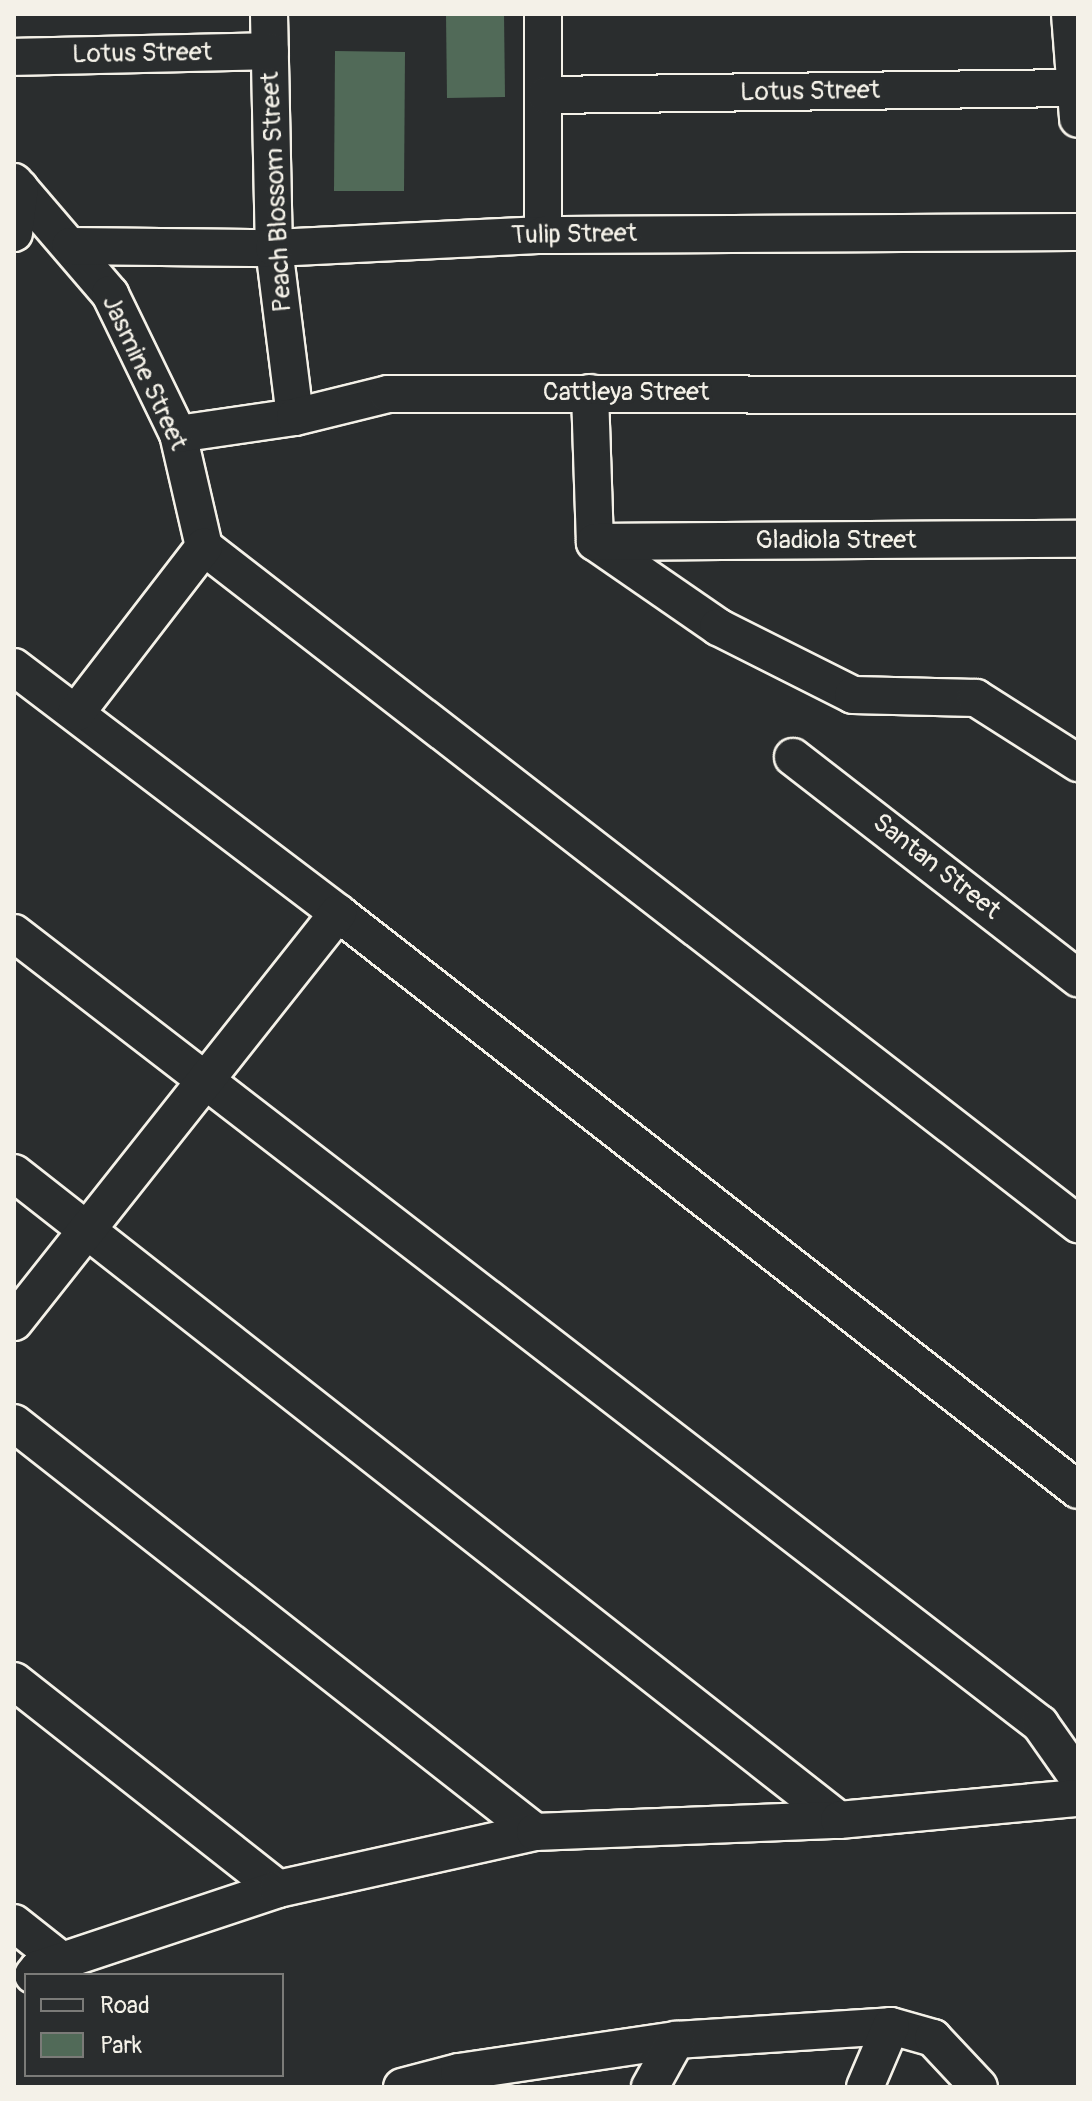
<!DOCTYPE html>
<html>
<head>
<meta charset="utf-8">
<style>
	body { margin:0 }
	#map { position:relative; width:1092px; height:2101px; overflow:hidden; background:#2a2d2e; font-family:Pangolin,sans-serif }
	div>[style] { position:absolute }
	.green>* { inset:0; background:#516a58 }
	.roads { filter:drop-shadow(2px 0 #f4f1e8) drop-shadow(-2px 0 #f4f1e8) drop-shadow(0 2px #f4f1e8) drop-shadow(0 -2px #f4f1e8) }
	.street>* { height:36px; margin:-18px; padding:0 18px; transform-origin:18px; border-radius:18px; background:#2a2d2e }
	span { translate:-50% -50%; white-space:nowrap; text-align:center; line-height:1.15; -webkit-text-stroke:7px #2a2d2e; paint-order:stroke }
	.street-label { font-size:26px; color:#f4f1e8 }
	.frame { position:absolute; inset:0; border:16px solid #f4f1e8; pointer-events:none }
	.legend { position:absolute; left:24px; top:1973px; width:260px; height:104px; box-sizing:border-box; background:#2a2d2e; border:2px solid #7b7b78; margin:0; padding:10px 14px; list-style:none; font-size:24px; color:#f4f1e8 }
	.legend li { display:flex; align-items:center; gap:16px; height:40px }
	.legend b { width:40px; border:2px solid #7b7b78 }
</style>
</head>
<body>
<div id="map">
	<div class="green">
		<div style="clip-path:polygon(446px 14px,504px 14px,505px 97px,447px 98px)"></div>
		<div style="clip-path:polygon(335px 51px,405px 52px,404px 191px,334px 191px)"></div>
	</div>
	<div class="roads">
		<div class="street">
			<div style="left:269px;top:14px;width:234px;rotate:88.8deg"></div>
			<div style="left:274px;top:248px;width:170px;rotate:82.9deg"></div>
			<div style="left:543px;top:14px;width:221px;rotate:90deg"></div>
			<div style="left:1070px;top:14px;width:105px;rotate:85.6deg"></div>
			<div style="left:14px;top:57px;width:256px;rotate:-1.3deg"></div>
			<div style="left:546px;top:95px;width:528px;rotate:-0.76deg"></div>
			<div style="left:14px;top:182px;width:148px;rotate:49.4deg"></div>
			<div style="left:110px;top:294px;width:156px;rotate:64.1deg"></div>
			<div style="left:178px;top:434px;width:116px;rotate:77deg"></div>
			<div style="left:14px;top:233px;width:45px;rotate:-82.4deg"></div>
			<div style="left:70px;top:246px;width:204px;rotate:0.6deg"></div>
			<div style="left:274px;top:248px;width:269px;rotate:-2.8deg"></div>
			<div style="left:543px;top:235px;width:535px;rotate:-0.32deg"></div>
			<div style="left:590px;top:393px;width:149px;rotate:88.1deg"></div>
			<div style="left:595px;top:542px;width:150px;rotate:34.6deg"></div>
			<div style="left:718px;top:627px;width:151px;rotate:26.7deg"></div>
			<div style="left:853px;top:695px;width:123px;rotate:1.4deg"></div>
			<div style="left:976px;top:698px;width:121px;rotate:32.5deg"></div>
			<div style="left:178px;top:434px;width:118px;rotate:-8.3deg"></div>
			<div style="left:295px;top:417px;width:96px;rotate:-13.9deg"></div>
			<div style="left:388px;top:394px;width:690px;rotate:0.08deg"></div>
			<div style="left:595px;top:542px;width:483px;rotate:-0.4deg"></div>
			<div style="left:204px;top:547px;width:1106px;rotate:37.76deg"></div>
			<div style="left:14px;top:667px;width:407px;rotate:37.2deg"></div>
			<div style="left:338px;top:913px;width:938px;rotate:37.94deg"></div>
			<div style="left:76px;top:713px;width:210px;rotate:-52.4deg"></div>
			<div style="left:793px;top:757px;width:361px;rotate:37.8deg"></div>
			<div style="left:14px;top:933px;width:1296px;rotate:37.63deg"></div>
			<div style="left:1040px;top:1724px;width:66px;rotate:54.9deg"></div>
			<div style="left:14px;top:1173px;width:1048px;rotate:38.11deg"></div>
			<div style="left:14px;top:1322px;width:522px;rotate:-51.61deg"></div>
			<div style="left:14px;top:1423px;width:662px;rotate:38.13deg"></div>
			<div style="left:14px;top:1681px;width:336px;rotate:38.2deg"></div>
			<div style="left:14px;top:1923px;width:61px;rotate:38.4deg"></div>
			<div style="left:33px;top:1975px;width:8px;rotate:-50deg"></div>
			<div style="left:38px;top:1969px;width:253px;rotate:-18.4deg"></div>
			<div style="left:278px;top:1889px;width:263px;rotate:-12.5deg"></div>
			<div style="left:535px;top:1832px;width:304px;rotate:-2.3deg"></div>
			<div style="left:839px;top:1820px;width:240px;rotate:-5.3deg"></div>
			<div style="left:402px;top:2087px;width:59px;rotate:-14.7deg"></div>
			<div style="left:459px;top:2072px;width:219px;rotate:-8.4deg"></div>
			<div style="left:676px;top:2040px;width:215px;rotate:-3.7deg"></div>
			<div style="left:891px;top:2026px;width:44px;rotate:15.9deg"></div>
			<div style="left:933px;top:2038px;width:67px;rotate:46.8deg"></div>
			<div style="left:650px;top:2087px;width:54px;rotate:-61deg"></div>
			<div style="left:865px;top:2087px;width:66px;rotate:-66.9deg"></div>
		</div>
	</div>
	<div class="street-label">
		<span style="left:142px;top:54px;rotate:-1deg">Lotus Street</span>
		<span style="left:810px;top:92px;rotate:-1deg">Lotus Street</span>
		<span style="left:277px;top:192px;rotate:-93deg">Peach Blossom Street</span>
		<span style="left:574px;top:235px;rotate:-1deg">Tulip Street</span>
		<span style="left:144px;top:373px;rotate:65deg">Jasmine Street</span>
		<span style="left:626px;top:393px">Cattleya Street</span>
		<span style="left:836px;top:541px">Gladiola Street</span>
		<span style="left:936px;top:867px;rotate:38deg">Santan Street</span>
	</div>
	<div class="frame"></div>
	<ul class="legend">
	<li><b style="height:10px;background:#2a2d2e"></b>Road</li>
	<li><b style="height:22px;background:#516a58"></b>Park</li>
	</ul>
</div>
</body>
</html>
